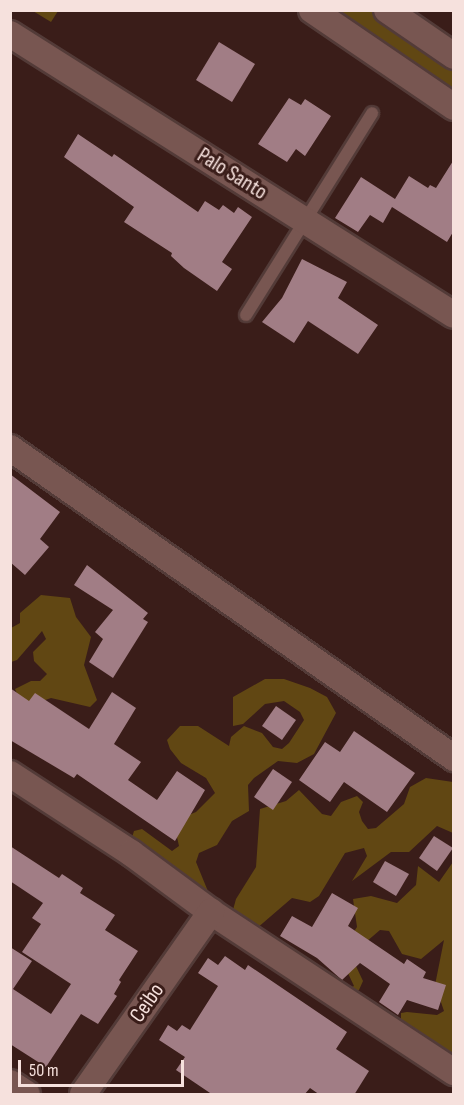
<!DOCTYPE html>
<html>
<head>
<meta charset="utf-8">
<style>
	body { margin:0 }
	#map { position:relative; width:464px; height:1105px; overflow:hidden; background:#3a1d19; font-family:"Sofia Sans Condensed",sans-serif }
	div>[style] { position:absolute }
	.green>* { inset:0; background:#614713 }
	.building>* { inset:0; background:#a17d85 }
	.roads { filter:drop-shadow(2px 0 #533b38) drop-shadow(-2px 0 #533b38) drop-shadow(0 2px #533b38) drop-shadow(0 -2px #533b38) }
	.lane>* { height:12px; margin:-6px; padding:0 6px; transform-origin:6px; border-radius:6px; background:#785651 }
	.street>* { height:26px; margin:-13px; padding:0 13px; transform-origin:13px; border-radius:13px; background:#785651 }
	span { translate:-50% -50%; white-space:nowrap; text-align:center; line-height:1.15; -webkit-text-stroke:6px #3a1d19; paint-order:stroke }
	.street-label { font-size:22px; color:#f6e1dd }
	.frame { position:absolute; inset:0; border:12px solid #f6e1dd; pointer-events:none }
	.scale { position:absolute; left:18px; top:1060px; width:166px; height:27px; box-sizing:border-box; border:3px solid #f6e1dd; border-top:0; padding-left:8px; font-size:18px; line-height:21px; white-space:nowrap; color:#f6e1dd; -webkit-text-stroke:4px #3a1d19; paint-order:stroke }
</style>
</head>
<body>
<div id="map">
	<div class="green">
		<div style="clip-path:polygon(33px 11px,58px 10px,58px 11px,51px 22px)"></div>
		<div style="clip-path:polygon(328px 11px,371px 11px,453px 64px,453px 94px)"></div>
		<div style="clip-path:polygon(41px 595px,70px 598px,76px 617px,91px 637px,84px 665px,97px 700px,90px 707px,51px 698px,34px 704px,19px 698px,15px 689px,31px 681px,40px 681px,47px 674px,34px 661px,33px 652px,46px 639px,42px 631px,17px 660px,11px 662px,11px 628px,20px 623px,20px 613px)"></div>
		<div style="clip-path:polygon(265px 679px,284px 679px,310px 688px,327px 697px,336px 713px,314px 754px,297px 763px,278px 761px,254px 778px,248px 785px,249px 811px,232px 821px,217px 845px,199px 853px,196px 862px,214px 906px,129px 847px,134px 831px,142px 829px,172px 851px,179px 846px,175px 828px,179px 819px,196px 812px,215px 793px,206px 778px,181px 763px,170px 749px,167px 740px,180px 726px,198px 726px,229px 746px,231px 737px,244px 726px,262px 733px,273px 747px,282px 749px,289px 743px,304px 720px,300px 712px,284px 701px,265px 704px,243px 724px,233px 726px,233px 697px)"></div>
		<div style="clip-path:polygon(426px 778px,453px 782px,453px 833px,437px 826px,409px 852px,391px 852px,352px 881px,367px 856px,364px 848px,345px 853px,319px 896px,310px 902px,292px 898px,256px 929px,231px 917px,236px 899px,256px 867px,260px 809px,286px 801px,299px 790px,322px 814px,331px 816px,341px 802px,357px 796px,363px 802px,359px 812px,362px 821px,368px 829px,376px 828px,404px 804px,410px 787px)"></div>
		<div style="clip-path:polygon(453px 862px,453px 1075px,390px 1019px,401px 1019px,401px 1013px,407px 1012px,437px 1015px,444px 1011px,435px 985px,444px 940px,421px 959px,402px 954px,389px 931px,380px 930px,366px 942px,355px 964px,363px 981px,359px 990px,351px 995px,346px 990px,354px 986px,346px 969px,347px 942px,357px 927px,353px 899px,371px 896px,397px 903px,416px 885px,418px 866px,439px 882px)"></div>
	</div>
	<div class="building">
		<div style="clip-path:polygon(219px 42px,255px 64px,232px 102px,196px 80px)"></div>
		<div style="clip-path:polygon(289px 98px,301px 105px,305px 99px,331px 116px,305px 156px,296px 149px,287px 162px,258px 144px)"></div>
		<div style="clip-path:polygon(78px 134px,112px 157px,114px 154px,198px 212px,205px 201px,219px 210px,223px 205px,234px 213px,238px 207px,252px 217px,222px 262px,232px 269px,217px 291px,184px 268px,171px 256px,172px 253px,124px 222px,134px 207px,64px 157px)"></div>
		<div style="clip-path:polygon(453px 161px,453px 232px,447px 242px,392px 207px,383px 223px,370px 215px,358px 232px,335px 218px,361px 177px,395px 199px,409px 176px,428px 188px,430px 185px,436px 188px)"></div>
		<div style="clip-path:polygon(302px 259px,347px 282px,338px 298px,378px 325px,358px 354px,308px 321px,294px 343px,262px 322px,282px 298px)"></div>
		<div style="clip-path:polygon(10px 474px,60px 512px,40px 539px,49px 547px,25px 575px,10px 562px)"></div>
		<div style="clip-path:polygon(87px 565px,148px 613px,143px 619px,148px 622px,113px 678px,89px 662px,103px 639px,95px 632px,113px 610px,74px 585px)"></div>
		<div style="clip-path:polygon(10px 688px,29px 701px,35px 693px,89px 729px,112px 692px,136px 708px,114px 744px,141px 762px,128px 780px,157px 800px,177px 771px,205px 790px,175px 841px,77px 774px,74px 778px,10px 740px)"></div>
		<div style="clip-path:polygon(276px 706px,296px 720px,282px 740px,262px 726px)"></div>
		<div style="clip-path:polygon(354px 731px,415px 773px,387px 812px,344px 782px,330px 802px,299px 780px,325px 742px,340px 752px)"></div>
		<div style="clip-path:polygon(273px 769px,292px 782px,273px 810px,254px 797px)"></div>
		<div style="clip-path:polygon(434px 836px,453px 848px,437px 871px,419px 858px)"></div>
		<div style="clip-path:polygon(10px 846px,59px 878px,62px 874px,83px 888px,80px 893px,115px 915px,105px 930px,138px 951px,119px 980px,121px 982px,114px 994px,117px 996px,98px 1024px,81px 1014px,46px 1067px,10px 1044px,10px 947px,32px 961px,13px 989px,51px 1014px,71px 984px,22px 952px,41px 924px,32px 918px,43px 903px,10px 881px)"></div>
		<div style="clip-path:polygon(385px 861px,409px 874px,396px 896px,373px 882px)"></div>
		<div style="clip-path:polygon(332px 893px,358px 908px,348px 926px,404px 964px,407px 959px,426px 972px,423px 978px,446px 985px,438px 1010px,407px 1000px,398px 1015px,379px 1002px,390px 984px,360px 963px,342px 980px,317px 958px,280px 936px,292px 916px,312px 927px)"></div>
		<div style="clip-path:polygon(225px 956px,245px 970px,248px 965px,347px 1032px,336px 1049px,369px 1071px,354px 1095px,320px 1095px,310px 1088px,304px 1095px,213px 1095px,176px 1070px,185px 1057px,159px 1040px,168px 1025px,177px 1031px,182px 1025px,190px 1030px,218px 986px,198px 973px,208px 958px,218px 965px)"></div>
	</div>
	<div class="roads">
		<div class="lane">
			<div style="left:246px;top:315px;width:238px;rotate:-58deg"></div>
		</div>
		<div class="street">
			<div style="left:312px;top:10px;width:172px;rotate:34.3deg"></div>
			<div style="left:387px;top:10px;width:81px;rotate:34.5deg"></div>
			<div style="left:10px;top:34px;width:525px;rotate:32.33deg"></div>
			<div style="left:10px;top:448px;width:542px;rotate:34.92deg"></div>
			<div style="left:10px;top:774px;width:145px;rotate:33.1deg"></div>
			<div style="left:131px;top:853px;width:99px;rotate:36.4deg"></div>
			<div style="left:211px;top:912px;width:291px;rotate:33.4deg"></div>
			<div style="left:10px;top:1083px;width:20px;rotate:33deg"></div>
			<div style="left:83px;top:1094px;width:223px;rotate:-54.9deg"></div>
		</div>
	</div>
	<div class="street-label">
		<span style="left:232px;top:174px;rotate:32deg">Palo Santo</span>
		<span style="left:147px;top:1003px;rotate:-55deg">Ceibo</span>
	</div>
	<div class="frame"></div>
	<div class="scale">50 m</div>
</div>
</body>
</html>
